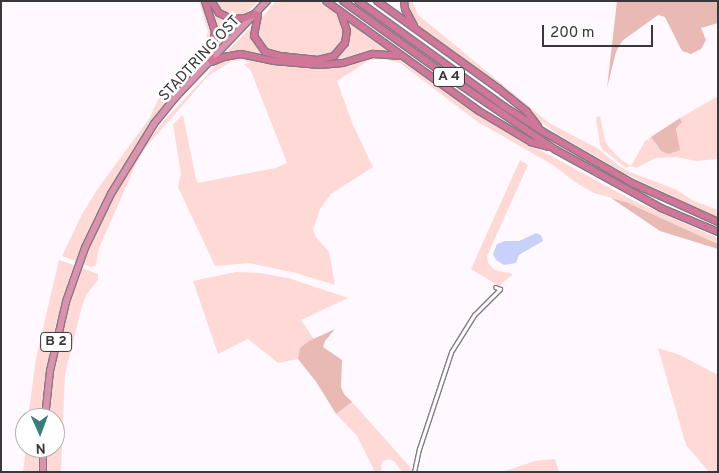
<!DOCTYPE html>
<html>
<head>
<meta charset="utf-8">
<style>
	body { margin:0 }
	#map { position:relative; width:719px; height:473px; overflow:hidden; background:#fff8fe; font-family:Overpass,sans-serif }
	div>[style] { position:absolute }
	.green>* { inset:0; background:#fed9d5 }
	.forest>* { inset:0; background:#e9b9b4 }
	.water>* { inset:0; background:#c7d1f9 }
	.roads { filter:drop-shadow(1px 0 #837b82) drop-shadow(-1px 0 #837b82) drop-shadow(0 1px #837b82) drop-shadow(0 -1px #837b82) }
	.minor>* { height:3px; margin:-1.5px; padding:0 1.5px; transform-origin:1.5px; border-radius:1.5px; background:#fff }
	.trunk>* { height:5.5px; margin:-2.75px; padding:0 2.75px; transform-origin:2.75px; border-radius:2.75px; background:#db92ae }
	.motorway>* { height:6px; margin:-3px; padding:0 3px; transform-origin:3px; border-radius:3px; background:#d27699 }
	span { translate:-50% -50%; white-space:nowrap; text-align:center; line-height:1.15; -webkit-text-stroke:5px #fff; paint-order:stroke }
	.shield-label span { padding:1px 4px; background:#fff; border:1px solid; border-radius:4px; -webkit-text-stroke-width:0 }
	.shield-label { font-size:14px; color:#3a373a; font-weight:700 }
	.street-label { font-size:15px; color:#3a373a }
	.frame { position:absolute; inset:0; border:2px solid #3a373a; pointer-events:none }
	.north { position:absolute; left:15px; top:408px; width:50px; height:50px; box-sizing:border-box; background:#fff; border:1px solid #b0afb0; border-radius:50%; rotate:178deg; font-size:14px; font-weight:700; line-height:20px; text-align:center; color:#3a373a }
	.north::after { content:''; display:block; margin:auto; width:18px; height:22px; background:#377f7b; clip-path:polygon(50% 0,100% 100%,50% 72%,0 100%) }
	.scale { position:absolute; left:542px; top:25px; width:111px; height:22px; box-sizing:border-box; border:2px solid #3a373a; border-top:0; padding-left:6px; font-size:15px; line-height:18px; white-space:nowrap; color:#3a373a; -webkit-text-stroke:4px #fff; paint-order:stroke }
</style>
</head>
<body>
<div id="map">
	<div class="green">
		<div style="clip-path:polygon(199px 1px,202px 1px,213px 35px,209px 52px,169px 100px,133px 150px,95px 216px,76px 261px,62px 256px,82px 214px,99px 187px,149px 119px,163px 89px,182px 76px,195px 62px,203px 47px,208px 32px)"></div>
		<div style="clip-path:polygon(216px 1px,259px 1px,245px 14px,233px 15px,223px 10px)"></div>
		<div style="clip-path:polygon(276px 1px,319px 1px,338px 15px,344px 25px,344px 41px,332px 55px,320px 57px,268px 51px,261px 45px,256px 32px,258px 22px)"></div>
		<div style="clip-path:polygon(406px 1px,412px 1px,418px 15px,433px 27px,549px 123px,597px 148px,619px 166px,630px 172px,677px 190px,692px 200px,718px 210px,718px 218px,624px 173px,556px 133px,421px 29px,411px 17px)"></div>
		<div style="clip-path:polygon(213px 12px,221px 19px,240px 22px,215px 50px,218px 37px)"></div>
		<div style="clip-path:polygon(349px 21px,364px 32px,363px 34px,393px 53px,375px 52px,330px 63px,225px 54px,253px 25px,255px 43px,267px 55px,332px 59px,345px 49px,350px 34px)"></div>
		<div style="clip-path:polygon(376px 55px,397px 59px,511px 134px,636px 202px,718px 238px,718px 244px,626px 202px,594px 193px,575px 182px,553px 165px,478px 122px,400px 63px,380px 58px,368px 61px,337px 81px,353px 125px,373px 167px,331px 194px,320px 209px,313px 230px,316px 237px,329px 252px,335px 285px,296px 273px,249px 263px,215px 266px,178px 187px,181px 174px,173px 124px,183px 115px,196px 179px,198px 183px,276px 168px,287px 163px,251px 71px,244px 64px,250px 63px,243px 60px,232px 61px,208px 76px,146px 147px,137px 162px,99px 248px,96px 265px,91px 267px,81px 263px,111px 198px,138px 155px,161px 124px,218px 63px,223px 60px,243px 56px,316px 67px)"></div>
		<div style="clip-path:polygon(718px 96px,718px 159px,696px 161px,676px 157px,656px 158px,636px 168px,631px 166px,626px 168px,603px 150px,600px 145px,596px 117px,600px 116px,605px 141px,609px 147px,620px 159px,631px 166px,645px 141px,651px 137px,661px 151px,682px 122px,680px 118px)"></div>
		<div style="clip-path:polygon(520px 160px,528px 165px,487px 256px,488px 263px,495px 270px,513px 274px,499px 286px,471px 269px)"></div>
		<div style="clip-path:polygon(59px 260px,74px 265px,57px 320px,50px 350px,41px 418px,28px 418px,36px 358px)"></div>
		<div style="clip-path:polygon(80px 267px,98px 274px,98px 280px,87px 294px,82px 306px,65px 374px,61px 472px,45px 472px,45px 448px,55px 448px,55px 418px,47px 418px,57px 345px)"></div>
		<div style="clip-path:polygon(236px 272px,259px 273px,288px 278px,348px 298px,301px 320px,314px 339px,300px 348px,298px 359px,278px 363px,248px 339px,218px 354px,193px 281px)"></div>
		<div style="clip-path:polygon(658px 348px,680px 355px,718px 375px,718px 472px,709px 472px,686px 445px)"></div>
		<div style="clip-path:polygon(352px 402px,410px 467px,412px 472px,402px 472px,395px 462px,389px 459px,383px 461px,381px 466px,382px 472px,375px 472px,357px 436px,336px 414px)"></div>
		<div style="clip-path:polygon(26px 448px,40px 448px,39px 472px,23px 472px)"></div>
		<div style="clip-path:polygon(555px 459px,559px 472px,502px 472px,535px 461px)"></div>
	</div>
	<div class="forest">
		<div style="clip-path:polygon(617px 1px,718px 1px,718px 23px,701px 28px,706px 40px,701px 49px,691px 54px,682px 51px,665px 17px,658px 15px,622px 41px,616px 52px,607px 88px)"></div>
		<div style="clip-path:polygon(680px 118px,682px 122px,676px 129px,680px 150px,669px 154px,661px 151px,651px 137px)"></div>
		<div style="clip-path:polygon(611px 198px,626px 202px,709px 240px,718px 244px,718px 249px,660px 231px)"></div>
		<div style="clip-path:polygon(335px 329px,325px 341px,323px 347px,342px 360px,341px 387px,344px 394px,352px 402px,336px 414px,317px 383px,298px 359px,300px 348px,309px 341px)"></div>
	</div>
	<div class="water">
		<div style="clip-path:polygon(536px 233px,541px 235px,543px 241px,519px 255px,516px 263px,504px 265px,496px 260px,493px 254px,497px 244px,505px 241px,519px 241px)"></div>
	</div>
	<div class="roads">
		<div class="minor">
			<div style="left:414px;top:472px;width:24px;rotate:-78deg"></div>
			<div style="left:419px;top:449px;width:102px;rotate:-71.7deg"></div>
			<div style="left:451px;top:352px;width:44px;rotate:-58.1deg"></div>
			<div style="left:474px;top:315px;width:37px;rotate:-45deg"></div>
			<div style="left:500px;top:289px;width:5px;rotate:-158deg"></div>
		</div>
		<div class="trunk">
			<div style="left:45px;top:418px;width:47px;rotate:-83.9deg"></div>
			<div style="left:50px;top:371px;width:71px;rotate:-76.9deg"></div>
			<div style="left:66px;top:302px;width:57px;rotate:-70.6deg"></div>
			<div style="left:85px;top:248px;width:60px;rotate:-64.3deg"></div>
			<div style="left:111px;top:194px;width:82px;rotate:-58.4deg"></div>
			<div style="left:154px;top:124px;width:32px;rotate:-51deg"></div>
			<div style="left:174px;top:99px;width:135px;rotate:-46.5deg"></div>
			<div style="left:43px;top:472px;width:24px;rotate:-90deg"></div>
		</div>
		<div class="motorway">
			<div style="left:205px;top:1px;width:33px;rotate:72deg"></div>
			<div style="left:215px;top:32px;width:28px;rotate:100deg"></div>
			<div style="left:211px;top:1px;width:14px;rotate:56deg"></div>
			<div style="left:219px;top:13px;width:14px;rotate:25deg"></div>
			<div style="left:232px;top:19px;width:13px;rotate:-4deg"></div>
			<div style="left:245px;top:18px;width:11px;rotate:-22deg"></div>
			<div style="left:326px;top:1px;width:188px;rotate:35.7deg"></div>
			<div style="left:479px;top:111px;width:61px;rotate:30.8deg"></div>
			<div style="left:531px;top:142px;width:18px;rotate:16deg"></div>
			<div style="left:343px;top:1px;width:123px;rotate:35.8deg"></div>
			<div style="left:443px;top:73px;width:137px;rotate:34.3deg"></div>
			<div style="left:556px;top:150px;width:120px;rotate:28.9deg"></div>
			<div style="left:661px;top:208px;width:62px;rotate:22.8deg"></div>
			<div style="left:358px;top:1px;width:181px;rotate:35.8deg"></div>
			<div style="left:505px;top:107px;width:44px;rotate:33deg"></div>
			<div style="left:542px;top:131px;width:104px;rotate:30deg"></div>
			<div style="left:632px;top:183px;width:94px;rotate:24.4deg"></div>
			<div style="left:377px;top:1px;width:150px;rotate:35.8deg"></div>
			<div style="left:499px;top:89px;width:36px;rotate:39deg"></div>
			<div style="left:527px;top:112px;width:18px;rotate:52deg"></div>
			<div style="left:404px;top:1px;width:8px;rotate:83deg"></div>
			<div style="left:405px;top:9px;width:19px;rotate:62deg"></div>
			<div style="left:258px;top:15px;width:21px;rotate:101deg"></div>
			<div style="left:254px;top:36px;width:19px;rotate:55deg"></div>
			<div style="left:265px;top:52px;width:16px;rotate:15deg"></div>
			<div style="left:280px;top:56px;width:38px;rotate:6deg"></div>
			<div style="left:318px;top:60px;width:16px;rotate:-14deg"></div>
			<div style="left:334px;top:56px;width:17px;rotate:-50deg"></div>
			<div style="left:345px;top:43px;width:12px;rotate:-81deg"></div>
			<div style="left:347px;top:31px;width:18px;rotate:-109deg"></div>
			<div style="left:212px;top:62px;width:13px;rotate:-23deg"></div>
			<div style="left:224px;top:57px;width:17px;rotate:-10deg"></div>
			<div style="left:241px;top:54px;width:34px;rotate:12deg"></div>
			<div style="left:274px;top:61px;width:46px;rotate:5deg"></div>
			<div style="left:320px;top:65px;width:23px;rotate:-5deg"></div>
			<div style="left:343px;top:63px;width:31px;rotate:-17deg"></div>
			<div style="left:373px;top:54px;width:26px;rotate:4deg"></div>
		</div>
	</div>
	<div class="shield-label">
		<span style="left:449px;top:77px">A 4</span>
		<span style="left:56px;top:342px">B 2</span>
	</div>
	<div class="street-label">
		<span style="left:200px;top:59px;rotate:-47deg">STADTRING OST</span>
	</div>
	<div class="frame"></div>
	<div class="north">N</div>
	<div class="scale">200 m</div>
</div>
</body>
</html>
